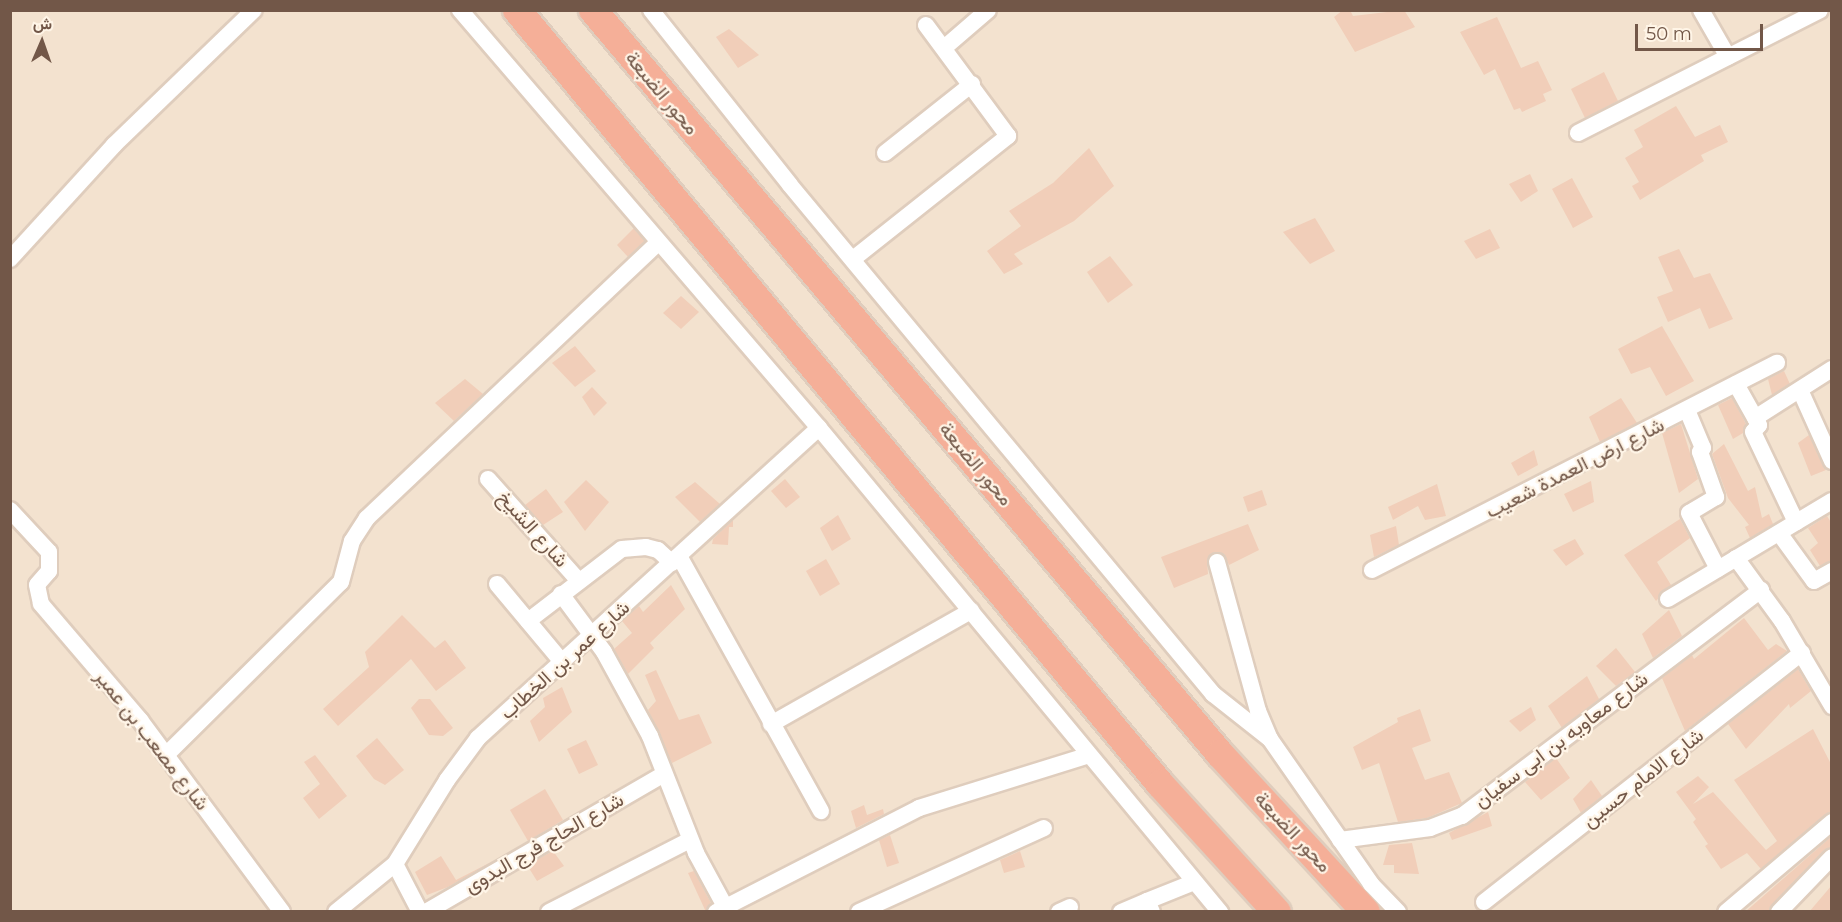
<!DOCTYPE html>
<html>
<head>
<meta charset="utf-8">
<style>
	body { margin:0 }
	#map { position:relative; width:1842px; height:922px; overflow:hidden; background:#fcf1e1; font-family:Montserrat,Vazirmatn,sans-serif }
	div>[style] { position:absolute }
	.residential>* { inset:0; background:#f3e2cf }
	.building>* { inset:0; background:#f1ceb9 }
	.roads { filter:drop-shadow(2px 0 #dfcdbd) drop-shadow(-2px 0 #dfcdbd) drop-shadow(0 2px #dfcdbd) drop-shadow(0 -2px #dfcdbd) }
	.minor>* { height:16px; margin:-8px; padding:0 8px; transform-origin:8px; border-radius:8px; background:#fff }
	.motorway>* { height:28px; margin:-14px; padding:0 14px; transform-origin:14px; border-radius:14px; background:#f5af98 }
	span { translate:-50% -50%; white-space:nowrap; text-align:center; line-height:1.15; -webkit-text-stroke:4.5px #fff5e7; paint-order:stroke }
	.street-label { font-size:20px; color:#725748 }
	.frame { position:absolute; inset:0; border:12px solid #725748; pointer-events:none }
	.north { position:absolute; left:12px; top:12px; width:60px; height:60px; -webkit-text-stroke:4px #fff5e7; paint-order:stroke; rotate:2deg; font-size:16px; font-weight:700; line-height:24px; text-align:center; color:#725748 }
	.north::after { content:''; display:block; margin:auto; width:21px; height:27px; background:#725748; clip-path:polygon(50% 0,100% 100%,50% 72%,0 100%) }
	.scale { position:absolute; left:1635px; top:24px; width:128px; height:27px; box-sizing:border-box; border:3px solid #725748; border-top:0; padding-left:8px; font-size:18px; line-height:21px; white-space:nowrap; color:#725748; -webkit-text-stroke:4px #fff5e7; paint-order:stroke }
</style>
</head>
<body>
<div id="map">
	<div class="residential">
		<div style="clip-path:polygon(11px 11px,1831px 11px,1831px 911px,11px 911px)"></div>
	</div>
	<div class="building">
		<div style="clip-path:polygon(1343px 10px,1350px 10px,1353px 16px,1404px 10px,1415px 27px,1355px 52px,1334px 17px)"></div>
		<div style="clip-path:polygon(1497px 17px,1521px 68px,1538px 61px,1552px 90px,1543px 94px,1546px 101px,1522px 112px,1520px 108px,1514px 110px,1495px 69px,1484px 75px,1460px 32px)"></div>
		<div style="clip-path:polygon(729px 29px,759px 55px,738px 68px,716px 37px)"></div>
		<div style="clip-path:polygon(1604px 72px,1618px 101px,1585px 118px,1571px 89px)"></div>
		<div style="clip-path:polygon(1676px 106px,1695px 137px,1720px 125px,1728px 142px,1701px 155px,1704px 161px,1640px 200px,1632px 186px,1639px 182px,1625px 158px,1643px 147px,1634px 130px)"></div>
		<div style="clip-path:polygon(1089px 148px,1114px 186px,1074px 221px,1014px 254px,1023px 264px,1004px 274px,987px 251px,1021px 226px,1009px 211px,1053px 183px)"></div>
		<div style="clip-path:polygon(1530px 174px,1538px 191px,1521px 202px,1509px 184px)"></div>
		<div style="clip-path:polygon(1572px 178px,1593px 217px,1573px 228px,1552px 189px)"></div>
		<div style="clip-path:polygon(1315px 218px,1335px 251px,1310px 264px,1283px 232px)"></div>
		<div style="clip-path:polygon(634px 228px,645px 241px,628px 257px,617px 245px)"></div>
		<div style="clip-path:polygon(1490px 229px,1500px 248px,1476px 259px,1464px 241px)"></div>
		<div style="clip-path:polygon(1679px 249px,1694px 278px,1710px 273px,1733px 319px,1709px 329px,1700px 308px,1668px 322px,1657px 297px,1673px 291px,1658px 257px)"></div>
		<div style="clip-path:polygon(1110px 256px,1133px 285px,1108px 303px,1087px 272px)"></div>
		<div style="clip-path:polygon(681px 296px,699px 312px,681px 329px,663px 313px)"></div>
		<div style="clip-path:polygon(1662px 326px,1694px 381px,1666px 396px,1650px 367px,1631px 374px,1618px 349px)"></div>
		<div style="clip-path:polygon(575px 346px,596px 371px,575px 387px,552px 363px)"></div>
		<div style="clip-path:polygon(1784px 371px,1790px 384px,1772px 395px,1768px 379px)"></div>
		<div style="clip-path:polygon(465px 379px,483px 394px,454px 421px,435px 403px)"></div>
		<div style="clip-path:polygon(592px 387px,607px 403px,594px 416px,582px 397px)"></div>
		<div style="clip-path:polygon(1621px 398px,1637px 423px,1600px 442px,1589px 417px)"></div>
		<div style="clip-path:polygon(1732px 398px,1746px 424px,1743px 433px,1733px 439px,1718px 405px)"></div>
		<div style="clip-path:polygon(1681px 424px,1698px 479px,1679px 493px,1662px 433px)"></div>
		<div style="clip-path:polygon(1809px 435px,1826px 470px,1811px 476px,1798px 443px)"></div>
		<div style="clip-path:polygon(1724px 444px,1748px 491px,1755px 487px,1762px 518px,1769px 514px,1773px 524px,1750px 538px,1745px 527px,1749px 525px,1728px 498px,1712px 454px)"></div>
		<div style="clip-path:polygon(1534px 450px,1538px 465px,1518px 476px,1511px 463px)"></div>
		<div style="clip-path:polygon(785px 479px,800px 497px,786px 508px,771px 491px)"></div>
		<div style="clip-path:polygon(586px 480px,609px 502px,585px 531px,564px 502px)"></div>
		<div style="clip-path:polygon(1591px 481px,1594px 502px,1573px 512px,1564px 494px)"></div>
		<div style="clip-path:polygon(695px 482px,720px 504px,700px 522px,675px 497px)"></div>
		<div style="clip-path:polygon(1437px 484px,1446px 516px,1425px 520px,1418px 506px,1393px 520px,1388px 507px)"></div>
		<div style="clip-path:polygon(546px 489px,563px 512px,543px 525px,525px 505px)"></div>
		<div style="clip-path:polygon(1262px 490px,1267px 505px,1248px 512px,1243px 497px)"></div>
		<div style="clip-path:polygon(838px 515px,851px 539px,832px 551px,820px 528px)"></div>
		<div style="clip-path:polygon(1827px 516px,1832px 524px,1832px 561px,1820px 566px,1810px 550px,1818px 543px,1808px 528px)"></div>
		<div style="clip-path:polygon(1680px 519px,1690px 538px,1657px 562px,1671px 585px,1656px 601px,1624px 555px)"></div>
		<div style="clip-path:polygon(733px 520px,733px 527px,729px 527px,728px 545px,712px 544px,713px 539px)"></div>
		<div style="clip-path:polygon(1248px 524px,1259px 550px,1229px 565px,1224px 554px,1214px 552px,1207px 560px,1208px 574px,1174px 588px,1161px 557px)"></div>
		<div style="clip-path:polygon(1396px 526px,1399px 545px,1374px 557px,1370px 535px)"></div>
		<div style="clip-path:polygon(1575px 539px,1584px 554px,1566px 566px,1553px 550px)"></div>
		<div style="clip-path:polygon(826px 559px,840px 584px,820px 596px,806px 571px)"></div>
		<div style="clip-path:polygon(671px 585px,685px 609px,650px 643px,654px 648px,628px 674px,614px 649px,632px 633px,622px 621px,639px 606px,643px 612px)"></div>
		<div style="clip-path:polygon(1669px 610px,1682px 636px,1653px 658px,1642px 634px)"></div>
		<div style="clip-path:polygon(402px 615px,435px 648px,445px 640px,466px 668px,436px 691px,411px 659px,338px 726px,323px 709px,369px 667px,365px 652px)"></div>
		<div style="clip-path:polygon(1744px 618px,1768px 650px,1776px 644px,1787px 651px,1685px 731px,1662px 678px,1692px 655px,1694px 659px)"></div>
		<div style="clip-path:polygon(1616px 648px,1635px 672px,1616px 686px,1596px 666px)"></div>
		<div style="clip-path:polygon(1798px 669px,1811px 691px,1790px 708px,1789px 704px,1746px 749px,1728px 724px)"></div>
		<div style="clip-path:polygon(656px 670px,679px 720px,699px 714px,712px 743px,672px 763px,648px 710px,656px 701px,645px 675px)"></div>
		<div style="clip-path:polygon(1587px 676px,1599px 699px,1562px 728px,1548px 706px)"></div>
		<div style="clip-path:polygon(562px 687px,572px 712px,539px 742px,530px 721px,545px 707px,543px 698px)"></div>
		<div style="clip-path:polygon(419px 699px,430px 699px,453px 728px,443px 736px,429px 735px,411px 708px)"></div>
		<div style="clip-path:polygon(1531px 707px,1536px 720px,1520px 732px,1509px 721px)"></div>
		<div style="clip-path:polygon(1420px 709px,1431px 741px,1412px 748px,1425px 780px,1449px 772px,1462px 803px,1427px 818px,1398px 822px,1379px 763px,1362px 770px,1353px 747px,1398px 722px,1397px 718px)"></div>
		<div style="clip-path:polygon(1813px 729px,1832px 766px,1832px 812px,1761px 869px,1747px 853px,1721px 869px,1705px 846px,1708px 844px,1693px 822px,1696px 819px,1676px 792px,1698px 776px,1709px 787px,1693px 804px,1713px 792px,1766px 850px,1777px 841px,1734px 780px)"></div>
		<div style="clip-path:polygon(377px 738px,404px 770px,385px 785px,374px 779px,356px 756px)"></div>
		<div style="clip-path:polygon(586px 740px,598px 765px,579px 774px,567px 749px)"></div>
		<div style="clip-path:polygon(315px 755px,347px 796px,319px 819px,303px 798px,320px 784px,304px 762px)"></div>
		<div style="clip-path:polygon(1556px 758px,1570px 778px,1541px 800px,1525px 782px)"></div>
		<div style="clip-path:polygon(1591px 780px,1602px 796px,1581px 813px,1573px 799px)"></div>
		<div style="clip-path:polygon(545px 789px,563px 820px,528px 841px,510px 810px)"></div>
		<div style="clip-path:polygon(864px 805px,867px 815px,883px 809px,884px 814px,856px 828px,851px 811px)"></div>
		<div style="clip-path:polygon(1488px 812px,1492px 826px,1452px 840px,1449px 833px)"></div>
		<div style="clip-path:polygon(890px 835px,899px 863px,887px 867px,879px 840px)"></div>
		<div style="clip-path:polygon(1832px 836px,1832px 847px,1824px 850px,1769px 912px,1745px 912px)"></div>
		<div style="clip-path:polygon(1412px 843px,1419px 874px,1394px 873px,1394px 865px,1383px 865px,1389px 845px)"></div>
		<div style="clip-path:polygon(553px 851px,564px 866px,537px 881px,527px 865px)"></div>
		<div style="clip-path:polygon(1020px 851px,1025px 867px,1004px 873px,1000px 860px)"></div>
		<div style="clip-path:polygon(441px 856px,456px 880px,497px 859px,448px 887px,427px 895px,415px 872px)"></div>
		<div style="clip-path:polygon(694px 871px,711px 903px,706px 912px,688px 873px)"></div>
		<div style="clip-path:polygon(1832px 885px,1832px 912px,1809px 912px)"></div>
	</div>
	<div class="roads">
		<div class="minor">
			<div style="left:460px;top:10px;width:551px;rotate:49.34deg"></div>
			<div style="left:819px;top:428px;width:629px;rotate:50.36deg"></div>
			<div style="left:651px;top:10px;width:223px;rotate:51.5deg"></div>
			<div style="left:790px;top:185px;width:662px;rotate:50.27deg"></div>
			<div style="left:1213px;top:694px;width:73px;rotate:38.3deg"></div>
			<div style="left:1701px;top:10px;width:54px;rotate:60.1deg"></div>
			<div style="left:944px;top:48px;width:58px;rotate:-40.8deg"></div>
			<div style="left:1578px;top:133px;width:271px;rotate:-26.9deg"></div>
			<div style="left:885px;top:153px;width:111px;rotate:-38.4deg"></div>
			<div style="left:10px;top:259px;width:154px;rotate:-47.6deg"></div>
			<div style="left:114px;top:145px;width:194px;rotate:-44deg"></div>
			<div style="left:853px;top:259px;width:198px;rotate:-38.4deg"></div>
			<div style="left:1008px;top:136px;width:138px;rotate:-126.5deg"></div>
			<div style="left:1736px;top:384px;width:47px;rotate:60.7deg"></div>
			<div style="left:1759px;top:425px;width:9px;rotate:131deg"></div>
			<div style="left:1753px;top:432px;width:100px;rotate:64.5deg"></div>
			<div style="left:1800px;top:390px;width:78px;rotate:65.7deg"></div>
			<div style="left:1687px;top:410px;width:41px;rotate:67.2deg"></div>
			<div style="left:1703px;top:448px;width:5px;rotate:127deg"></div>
			<div style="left:1700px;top:452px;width:48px;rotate:70.4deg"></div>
			<div style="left:1716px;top:497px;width:31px;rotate:149deg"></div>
			<div style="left:1689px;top:513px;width:63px;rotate:62.6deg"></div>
			<div style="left:1755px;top:418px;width:91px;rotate:-32.5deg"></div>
			<div style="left:488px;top:479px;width:135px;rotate:48.3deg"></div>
			<div style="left:10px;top:510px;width:57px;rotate:47.1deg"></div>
			<div style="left:49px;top:552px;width:19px;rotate:90deg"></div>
			<div style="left:49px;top:571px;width:18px;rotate:131deg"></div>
			<div style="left:37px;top:585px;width:19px;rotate:78deg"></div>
			<div style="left:41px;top:604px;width:153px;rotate:49.5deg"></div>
			<div style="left:140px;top:720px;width:239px;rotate:53.5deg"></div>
			<div style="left:1779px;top:533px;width:59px;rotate:53.9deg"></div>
			<div style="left:1814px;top:581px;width:21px;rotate:-29deg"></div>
			<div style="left:679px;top:556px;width:292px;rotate:60.9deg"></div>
			<div style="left:1736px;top:558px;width:78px;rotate:53.9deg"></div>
			<div style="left:1782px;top:621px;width:99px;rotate:59.5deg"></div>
			<div style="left:1217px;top:562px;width:155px;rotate:74.6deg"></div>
			<div style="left:1258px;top:711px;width:30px;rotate:67deg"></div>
			<div style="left:1270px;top:739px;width:177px;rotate:55.1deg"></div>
			<div style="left:1371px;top:884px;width:39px;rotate:46deg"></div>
			<div style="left:1372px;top:570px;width:455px;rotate:-27.1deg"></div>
			<div style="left:497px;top:584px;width:103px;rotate:50.1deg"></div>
			<div style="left:561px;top:594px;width:72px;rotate:53.4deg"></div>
			<div style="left:604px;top:652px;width:96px;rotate:61.3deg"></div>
			<div style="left:650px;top:736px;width:126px;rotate:68.5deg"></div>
			<div style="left:696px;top:853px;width:67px;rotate:61.5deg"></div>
			<div style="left:1668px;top:599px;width:191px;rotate:-30.9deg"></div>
			<div style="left:528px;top:621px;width:118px;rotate:-37.5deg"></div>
			<div style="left:622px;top:549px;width:24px;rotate:-5deg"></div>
			<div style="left:646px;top:547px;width:12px;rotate:14deg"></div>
			<div style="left:658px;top:550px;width:19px;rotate:43deg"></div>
			<div style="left:771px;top:724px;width:230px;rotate:-29.5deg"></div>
			<div style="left:166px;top:755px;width:246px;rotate:-44.7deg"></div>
			<div style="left:341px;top:582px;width:42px;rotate:-75deg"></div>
			<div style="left:352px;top:541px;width:27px;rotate:-57deg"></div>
			<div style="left:367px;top:518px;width:400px;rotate:-43.4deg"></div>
			<div style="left:1340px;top:840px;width:91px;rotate:-7.6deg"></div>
			<div style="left:1430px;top:828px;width:34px;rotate:-21deg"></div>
			<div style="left:1462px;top:816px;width:375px;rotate:-37.1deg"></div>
			<div style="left:395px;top:864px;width:54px;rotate:62.5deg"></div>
			<div style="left:1484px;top:902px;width:404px;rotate:-38.1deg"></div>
			<div style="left:336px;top:912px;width:76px;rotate:-39.1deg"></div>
			<div style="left:395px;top:864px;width:99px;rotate:-58.2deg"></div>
			<div style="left:447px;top:780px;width:52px;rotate:-53.6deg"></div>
			<div style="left:478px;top:738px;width:461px;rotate:-42.3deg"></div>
			<div style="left:426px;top:912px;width:273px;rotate:-30.1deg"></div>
			<div style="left:549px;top:912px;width:158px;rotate:-27.1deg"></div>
			<div style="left:716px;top:912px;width:228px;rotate:-27.1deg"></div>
			<div style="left:919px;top:808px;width:178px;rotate:-17.3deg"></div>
			<div style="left:859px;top:912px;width:203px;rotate:-24.4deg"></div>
			<div style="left:1059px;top:912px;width:12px;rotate:-24deg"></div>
			<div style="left:1121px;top:912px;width:28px;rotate:-23deg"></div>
			<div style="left:1152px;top:912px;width:12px;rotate:-114deg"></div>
			<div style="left:1147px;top:901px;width:48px;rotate:-21.8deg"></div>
			<div style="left:1726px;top:912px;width:139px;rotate:-40.3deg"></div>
			<div style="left:1779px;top:912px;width:76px;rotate:-46.1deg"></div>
		</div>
		<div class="motorway">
			<div style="left:517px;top:10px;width:1006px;rotate:50.28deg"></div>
			<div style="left:1160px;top:784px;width:173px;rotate:47.6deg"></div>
			<div style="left:593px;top:10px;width:973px;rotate:49.88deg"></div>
			<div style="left:1220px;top:754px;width:215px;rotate:47.3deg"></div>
		</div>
	</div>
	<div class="street-label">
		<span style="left:662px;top:93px;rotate:50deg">محور الضبعة</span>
		<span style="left:976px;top:464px;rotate:50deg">محور الضبعة</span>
		<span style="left:1575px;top:468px;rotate:-27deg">شارع ارض العمدة شعيب</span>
		<span style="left:533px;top:529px;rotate:48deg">شارع الشيخ</span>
		<span style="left:565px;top:660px;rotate:-42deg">شارع عمر بن الخطاب</span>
		<span style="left:152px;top:740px;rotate:52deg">شارع مصعب بن عمير</span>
		<span style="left:1561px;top:740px;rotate:-37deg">شارع معاويه بن ابى سفيان</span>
		<span style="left:1643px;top:778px;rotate:-38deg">شارع الامام حسين</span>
		<span style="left:1293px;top:832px;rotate:47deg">محور الضبعة</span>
		<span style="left:544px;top:843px;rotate:-30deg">شارع الحاج فرج البدوى</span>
	</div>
	<div class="frame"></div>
	<div class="north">ش</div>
	<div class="scale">50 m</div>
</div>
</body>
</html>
